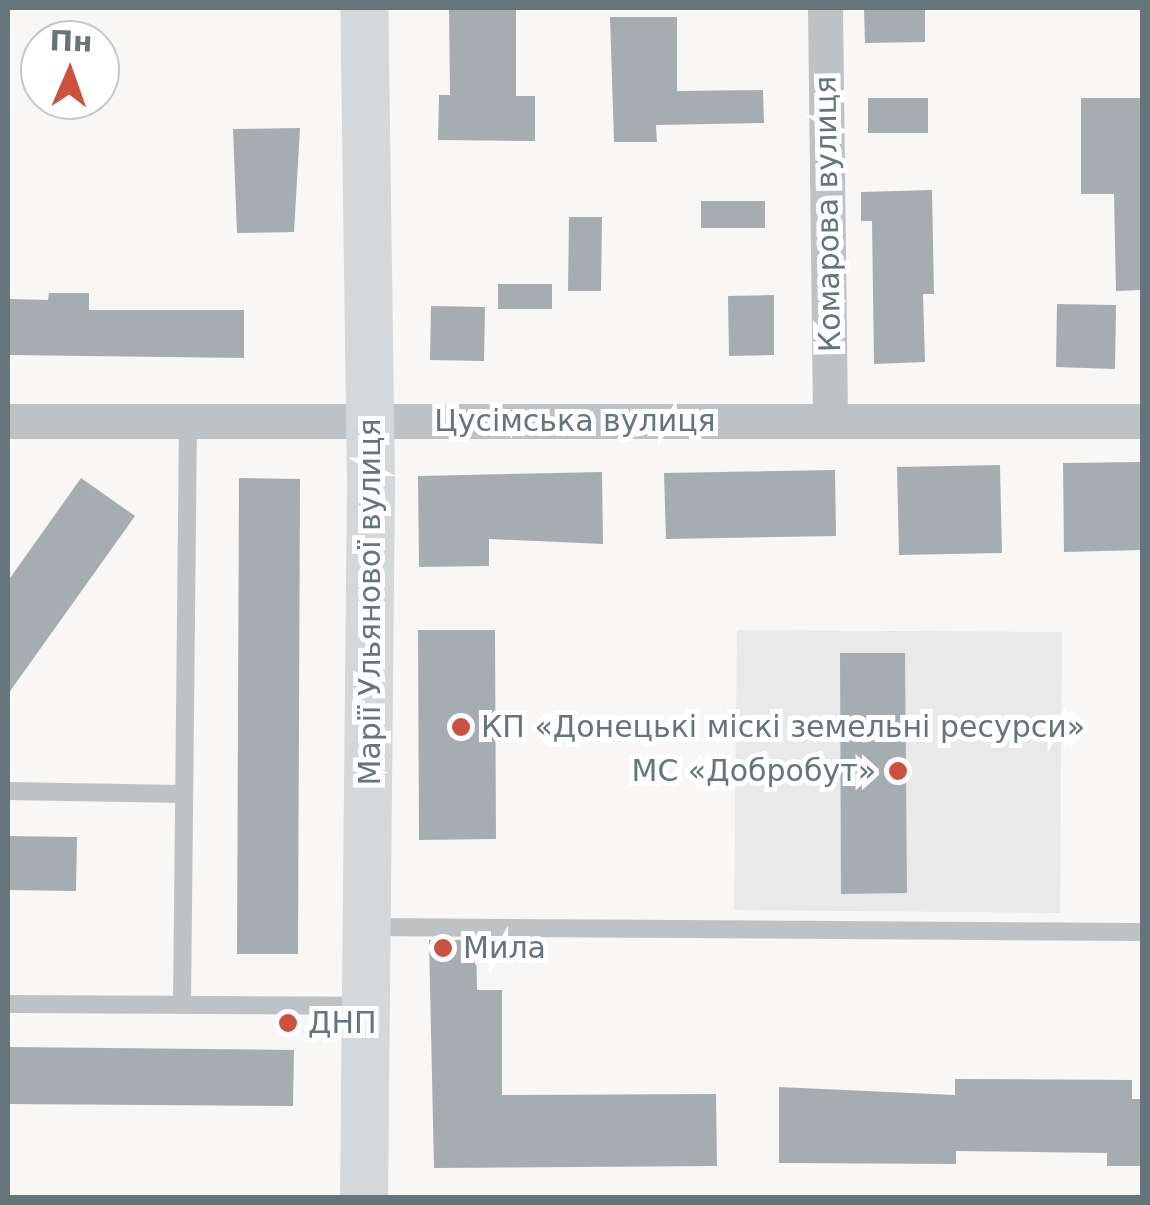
<!DOCTYPE html>
<html>
<head>
<meta charset="utf-8">
<style>
	body { margin:0 }
	#map { position:relative; width:1150px; height:1205px; overflow:hidden; background:#f8f7f5; font-family:"DejaVu Sans",sans-serif }
	div>[style] { position:absolute }
	.built>* { inset:0; background:#e8e9e8 }
	.building>* { inset:0; background:#a5adb1 }
	.lane>* { height:18px; margin:-9px; padding:0 9px; transform-origin:9px; border-radius:9px; background:#bec2c4 }
	.street>* { height:35px; margin:-17.5px; padding:0 17.5px; transform-origin:17.5px; border-radius:17.5px; background:#bec2c4 }
	.secondary>* { height:48px; margin:-24px; padding:0 24px; transform-origin:24px; border-radius:24px; background:#d4d8da }
	.dots>* { width:28px; height:28px; translate:-50% -50%; box-sizing:border-box; border:5px solid #fff; border-radius:50% }
	span { translate:-50% -50%; white-space:nowrap; text-align:center; line-height:1.15; -webkit-text-stroke:10px #fff; paint-order:stroke }
	.street-label { font-size:30px; color:#66757c }
	.poi-label { font-size:30px; color:#66757c }
	.left { translate:0 -50%; text-align:left }
	.right { translate:-100% -50%; text-align:right }
	.frame { position:absolute; inset:0; border:10px solid #66757c; pointer-events:none }
	.north { position:absolute; left:20px; top:20px; width:100px; height:100px; box-sizing:border-box; background:#fff; border:2px solid #c2c8cb; border-radius:50%; rotate:2deg; font-size:28px; font-weight:700; line-height:40px; text-align:center; color:#66757c }
	.north::after { content:''; display:block; margin:auto; width:35px; height:45px; background:#cd5140; clip-path:polygon(50% 0,100% 100%,50% 72%,0 100%) }
</style>
</head>
<body>
<div id="map">
	<div class="built">
		<div style="clip-path:polygon(737px 630px,1062px 632px,1060px 913px,734px 910px)"></div>
	</div>
	<div class="building">
		<div style="clip-path:polygon(449px 8px,516px 8px,516px 96px,535px 96px,535px 141px,438px 140px,439px 95px,450px 95px)"></div>
		<div style="clip-path:polygon(864px 8px,925px 8px,925px 42px,865px 43px)"></div>
		<div style="clip-path:polygon(610px 17px,677px 17px,677px 91px,763px 90px,764px 123px,656px 125px,657px 142px,614px 142px)"></div>
		<div style="clip-path:polygon(868px 98px,928px 98px,928px 133px,868px 133px)"></div>
		<div style="clip-path:polygon(1081px 98px,1142px 98px,1142px 290px,1116px 291px,1114px 194px,1081px 194px)"></div>
		<div style="clip-path:polygon(300px 128px,294px 232px,237px 233px,233px 129px)"></div>
		<div style="clip-path:polygon(932px 190px,934px 294px,923px 294px,925px 362px,874px 364px,872px 221px,861px 221px,861px 192px)"></div>
		<div style="clip-path:polygon(701px 201px,765px 201px,765px 228px,701px 228px)"></div>
		<div style="clip-path:polygon(569px 217px,602px 217px,601px 291px,568px 291px)"></div>
		<div style="clip-path:polygon(498px 284px,552px 284px,552px 309px,498px 309px)"></div>
		<div style="clip-path:polygon(49px 293px,89px 293px,89px 310px,244px 310px,244px 358px,8px 355px,8px 299px,48px 300px)"></div>
		<div style="clip-path:polygon(774px 295px,774px 355px,729px 356px,728px 296px)"></div>
		<div style="clip-path:polygon(1057px 304px,1116px 305px,1115px 369px,1056px 367px)"></div>
		<div style="clip-path:polygon(431px 306px,485px 307px,484px 361px,430px 360px)"></div>
		<div style="clip-path:polygon(1142px 462px,1142px 550px,1064px 552px,1063px 463px)"></div>
		<div style="clip-path:polygon(1000px 465px,1002px 553px,899px 555px,897px 467px)"></div>
		<div style="clip-path:polygon(835px 470px,836px 536px,666px 539px,664px 473px)"></div>
		<div style="clip-path:polygon(602px 472px,603px 544px,489px 539px,489px 566px,419px 567px,418px 476px)"></div>
		<div style="clip-path:polygon(81px 478px,135px 516px,8px 694px,8px 581px)"></div>
		<div style="clip-path:polygon(239px 478px,300px 479px,298px 954px,237px 954px)"></div>
		<div style="clip-path:polygon(418px 630px,495px 630px,496px 839px,419px 840px)"></div>
		<div style="clip-path:polygon(840px 653px,905px 653px,907px 893px,841px 894px)"></div>
		<div style="clip-path:polygon(8px 836px,77px 837px,76px 891px,8px 890px)"></div>
		<div style="clip-path:polygon(429px 940px,476px 940px,477px 990px,502px 990px,502px 1095px,716px 1094px,717px 1166px,434px 1168px)"></div>
		<div style="clip-path:polygon(8px 1047px,294px 1050px,293px 1106px,8px 1104px)"></div>
		<div style="clip-path:polygon(955px 1079px,1132px 1080px,1132px 1099px,1142px 1099px,1142px 1166px,1107px 1166px,1107px 1153px,956px 1151px,956px 1164px,779px 1163px,779px 1087px,955px 1095px)"></div>
	</div>
	<div class="lane">
		<div style="left:8px;top:791px;width:176px;rotate:1deg"></div>
		<div style="left:370px;top:927px;width:772px;rotate:0.37deg"></div>
		<div style="left:8px;top:1004px;width:354px;rotate:0.3deg"></div>
		<div style="left:182px;top:1005px;width:584px;rotate:-89.41deg"></div>
	</div>
	<div class="street">
		<div style="left:825px;top:8px;width:413px;rotate:89.3deg"></div>
		<div style="left:8px;top:421px;width:1134px"></div>
	</div>
	<div class="secondary">
		<div style="left:364px;top:1198px;width:714px;rotate:-89.44deg"></div>
		<div style="left:371px;top:484px;width:476px;rotate:-90.8deg"></div>
	</div>
	<div class="dots">
		<div style="left:461px;top:727px;background:#cd5140"></div>
		<div style="left:898px;top:771px;background:#cd5140"></div>
		<div style="left:443px;top:948px;background:#cd5140"></div>
		<div style="left:288px;top:1023px;background:#cd5140"></div>
	</div>
	<div class="street-label">
		<span style="left:828px;top:214px;rotate:-91deg">Комарова вулиця</span>
		<span style="left:575px;top:421px">Цусімська вулиця</span>
		<span style="left:370px;top:602px;rotate:-90deg">Марії Ульянової вулиця</span>
	</div>
	<div class="poi-label">
		<span class="left" style="left:481px;top:727px">КП «Донецькі міскі земельні ресурси»</span>
		<span class="right" style="left:876px;top:771px">МС «Добробут»</span>
		<span class="left" style="left:463px;top:948px">Мила</span>
		<span class="left" style="left:308px;top:1023px">ДНП</span>
	</div>
	<div class="frame"></div>
	<div class="north">Пн</div>
</div>
</body>
</html>
